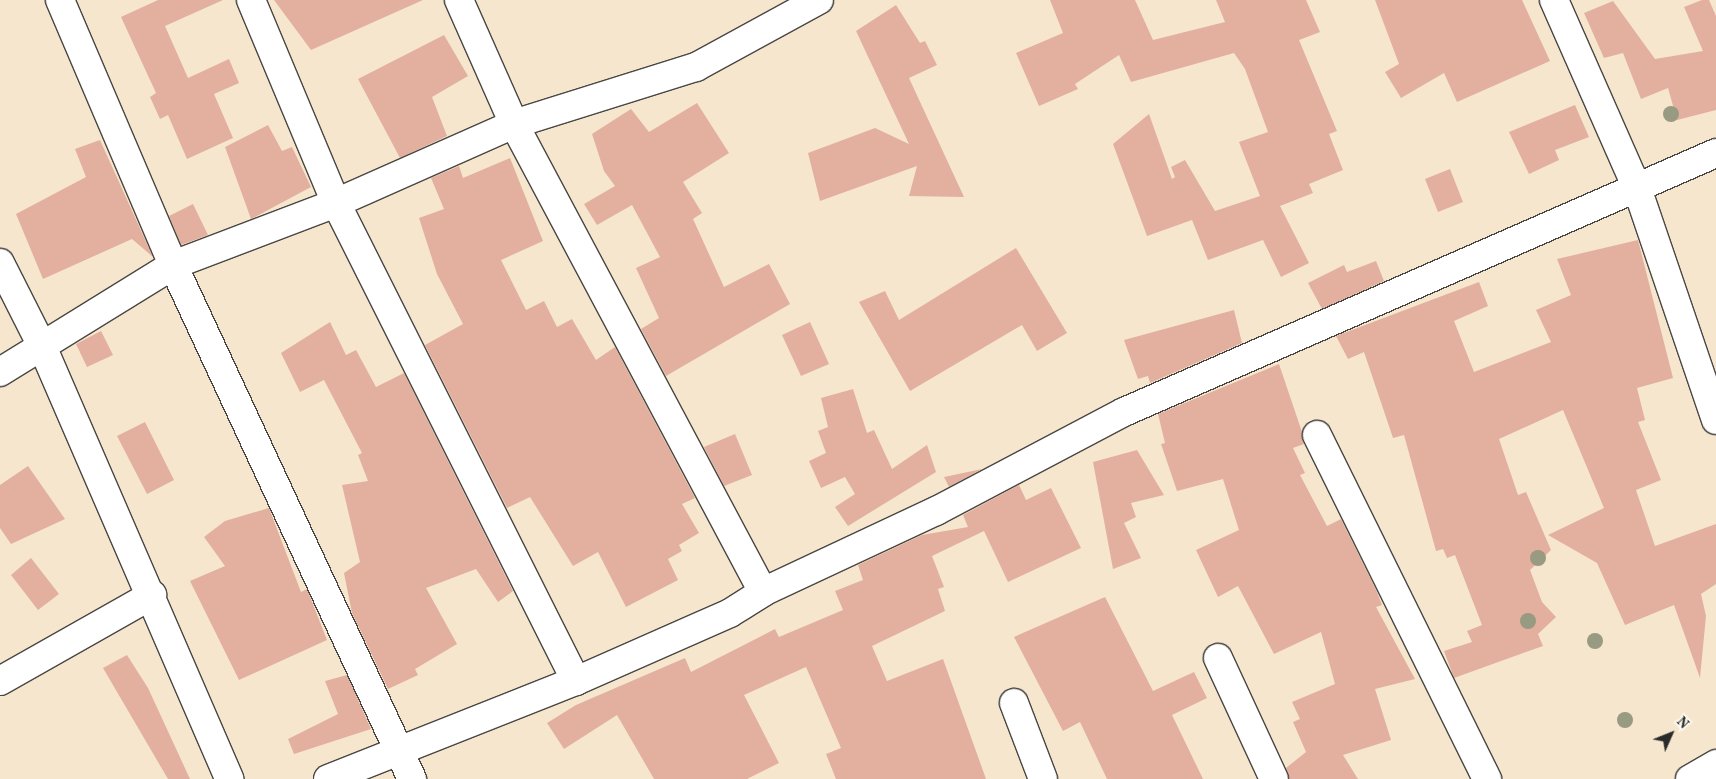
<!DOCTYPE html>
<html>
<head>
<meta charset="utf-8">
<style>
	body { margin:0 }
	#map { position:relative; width:1716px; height:779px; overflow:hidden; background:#f5e6cd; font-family:Vollkorn,serif }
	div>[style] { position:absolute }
	.building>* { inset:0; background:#e3b0a0 }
	.roads { filter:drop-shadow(1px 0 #494743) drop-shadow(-1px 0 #494743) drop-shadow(0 1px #494743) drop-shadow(0 -1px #494743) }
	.minor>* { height:28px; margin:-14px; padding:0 14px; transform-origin:14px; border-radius:14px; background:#fff }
	.trees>* { width:16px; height:16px; margin:-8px; border-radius:50%; background:#989a81 }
	span { translate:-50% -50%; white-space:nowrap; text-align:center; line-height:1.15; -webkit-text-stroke:4px #fbf7ec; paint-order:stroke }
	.north { position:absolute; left:1646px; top:709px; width:50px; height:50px; -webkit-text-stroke:4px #fbf7ec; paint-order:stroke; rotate:46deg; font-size:14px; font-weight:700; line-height:20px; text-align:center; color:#2b2b2b }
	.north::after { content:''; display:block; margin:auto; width:18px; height:22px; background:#2b2b2b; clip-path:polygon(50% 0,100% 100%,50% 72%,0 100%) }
</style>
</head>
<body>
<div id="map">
	<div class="building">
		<div style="clip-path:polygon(158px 0,223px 0,165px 26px,188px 78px,229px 59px,239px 83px,214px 94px,233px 138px,187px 159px,168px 115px,160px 119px,150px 97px,156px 93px,121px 17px)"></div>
		<div style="clip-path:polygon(274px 0,423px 0,311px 50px)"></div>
		<div style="clip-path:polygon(1050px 0,1135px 0,1153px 40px,1225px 22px,1216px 0,1306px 0,1320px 32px,1299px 40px,1337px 131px,1329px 134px,1343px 170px,1309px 184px,1313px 193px,1280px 206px,1309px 263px,1281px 277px,1263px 240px,1208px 260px,1192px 220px,1147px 236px,1113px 144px,1149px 114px,1172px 179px,1175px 177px,1171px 167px,1185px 160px,1215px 211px,1260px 196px,1239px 142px,1268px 132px,1245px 69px,1234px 53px,1131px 82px,1119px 55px,1075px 84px,1078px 89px,1039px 106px,1016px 53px,1063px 33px)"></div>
		<div style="clip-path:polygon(1375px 0,1522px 0,1550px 61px,1457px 102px,1444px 73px,1401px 98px,1385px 72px,1399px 64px)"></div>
		<div style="clip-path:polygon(1702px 0,1709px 0,1716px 16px,1716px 110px,1677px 120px,1668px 88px,1641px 99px,1623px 53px,1604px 58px,1584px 13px,1613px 1px,1655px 59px,1703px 51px,1684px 7px)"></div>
		<div style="clip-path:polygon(896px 5px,920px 43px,925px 41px,937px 65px,909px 78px,964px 197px,909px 196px,917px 166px,820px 201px,808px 153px,875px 128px,909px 144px,856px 31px)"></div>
		<div style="clip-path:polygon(444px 35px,468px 76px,432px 97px,447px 136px,400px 158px,358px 79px)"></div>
		<div style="clip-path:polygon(697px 103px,729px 153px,683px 182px,702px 213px,693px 219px,724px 287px,769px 264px,790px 304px,666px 376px,641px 329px,659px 318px,636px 268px,660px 257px,632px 205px,597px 225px,584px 204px,615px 186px,604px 171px,592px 134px,631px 109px,649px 132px)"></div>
		<div style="clip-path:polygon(1575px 105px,1589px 137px,1555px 150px,1559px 160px,1529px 174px,1509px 132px)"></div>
		<div style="clip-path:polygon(268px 125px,282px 151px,292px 147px,311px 187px,251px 219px,225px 147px)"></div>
		<div style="clip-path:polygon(100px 140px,153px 257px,132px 239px,43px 279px,16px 214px,86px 177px,75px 149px)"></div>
		<div style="clip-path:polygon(510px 158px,543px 241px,501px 260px,526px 310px,544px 301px,557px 327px,572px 319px,596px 360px,615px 347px,695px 498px,682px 504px,699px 533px,679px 545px,682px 551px,668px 559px,678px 580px,626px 607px,598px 552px,573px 566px,530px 497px,507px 508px,425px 345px,463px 324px,437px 274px,419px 218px,444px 209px,431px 178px,459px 166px,463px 178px)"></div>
		<div style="clip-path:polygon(1450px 169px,1463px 202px,1438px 212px,1425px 179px)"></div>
		<div style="clip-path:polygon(193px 204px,208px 235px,181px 245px,169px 216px)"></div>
		<div style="clip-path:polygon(1638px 240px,1673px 378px,1637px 388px,1645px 420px,1638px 422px,1661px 480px,1636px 490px,1655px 546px,1716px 524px,1716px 584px,1701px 594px,1706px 616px,1700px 678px,1674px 605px,1625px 625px,1597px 563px,1548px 535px,1604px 508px,1563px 410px,1499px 439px,1518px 495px,1526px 492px,1551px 550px,1530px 570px,1542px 602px,1556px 617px,1538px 634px,1543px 646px,1454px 678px,1444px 651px,1472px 642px,1467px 631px,1482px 625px,1455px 555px,1447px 558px,1443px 549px,1436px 551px,1404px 435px,1393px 438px,1364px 352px,1348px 359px,1336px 336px,1479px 282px,1488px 306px,1454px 321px,1474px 372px,1551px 342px,1536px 310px,1571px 295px,1557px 259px)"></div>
		<div style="clip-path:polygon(1016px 248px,1067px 333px,1037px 351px,1022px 325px,910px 391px,859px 302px,885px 291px,899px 320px)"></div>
		<div style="clip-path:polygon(1376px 261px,1384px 281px,1322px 309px,1308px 283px,1344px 265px,1347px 272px)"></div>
		<div style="clip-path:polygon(1234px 310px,1242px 343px,1150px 383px,1148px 376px,1138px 379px,1124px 340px)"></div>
		<div style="clip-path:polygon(330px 322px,346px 355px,356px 350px,376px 387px,404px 373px,513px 591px,498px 602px,476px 569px,426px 588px,457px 644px,415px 669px,418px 675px,388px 689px,352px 613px,344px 573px,360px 562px,342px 485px,368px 481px,358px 455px,362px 453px,324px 380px,300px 392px,281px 353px)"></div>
		<div style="clip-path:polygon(810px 322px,829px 364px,801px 376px,782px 335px)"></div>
		<div style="clip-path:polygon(101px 331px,113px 355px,87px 367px,76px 344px)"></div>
		<div style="clip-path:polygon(1279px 364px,1302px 432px,1304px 444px,1293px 448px,1305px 473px,1300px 475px,1327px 526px,1341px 519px,1377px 592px,1382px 605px,1376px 607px,1415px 679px,1375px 689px,1391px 740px,1343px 755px,1358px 779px,1289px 779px,1286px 768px,1306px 752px,1293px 722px,1300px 719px,1292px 702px,1335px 684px,1321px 632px,1274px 654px,1238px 586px,1218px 597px,1196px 550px,1239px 530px,1223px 479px,1177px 491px,1161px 444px,1165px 443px,1158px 414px)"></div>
		<div style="clip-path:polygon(853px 389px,867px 433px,874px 430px,892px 469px,927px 445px,936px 472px,848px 526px,835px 507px,855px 494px,845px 477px,821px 488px,809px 461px,826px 453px,818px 431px,828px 427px,821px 398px)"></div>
		<div style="clip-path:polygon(145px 422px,174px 480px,147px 494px,117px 436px)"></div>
		<div style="clip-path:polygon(735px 434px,752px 475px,724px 486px,704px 447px)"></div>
		<div style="clip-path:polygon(1137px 450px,1164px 495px,1131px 503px,1136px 517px,1124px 523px,1141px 558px,1113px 569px,1093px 462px)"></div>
		<div style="clip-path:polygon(28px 466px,65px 519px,11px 544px,0 528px,0 485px)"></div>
		<div style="clip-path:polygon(982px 469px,949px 487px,944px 477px)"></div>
		<div style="clip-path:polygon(1019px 485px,1026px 500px,1051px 488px,1081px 548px,1008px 582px,984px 531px,932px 556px,944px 587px,938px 589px,945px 611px,872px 646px,887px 681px,943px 659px,986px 779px,836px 779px,826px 754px,841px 748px,806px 667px,744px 695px,779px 763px,747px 779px,654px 779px,617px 715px,564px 749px,547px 723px,576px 705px,685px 658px,691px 672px,775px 629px,779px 637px,843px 610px,835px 591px,863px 580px,858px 565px,922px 535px,968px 527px,963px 515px)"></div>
		<div style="clip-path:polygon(269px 508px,301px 592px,307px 589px,327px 640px,239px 680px,190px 581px,225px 566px,204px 537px,225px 521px)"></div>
		<div style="clip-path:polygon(31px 558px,59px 594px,38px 610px,11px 575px)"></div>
		<div style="clip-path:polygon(1105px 597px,1153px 691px,1194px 672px,1207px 698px,1172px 715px,1203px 779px,1107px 779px,1080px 722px,1063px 731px,1014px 637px)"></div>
		<div style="clip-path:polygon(127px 655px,148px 688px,190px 779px,168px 779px,103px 668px)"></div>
		<div style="clip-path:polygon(347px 675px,371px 729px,294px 754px,288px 739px,338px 714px,325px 681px)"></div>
	</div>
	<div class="roads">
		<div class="minor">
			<div style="left:60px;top:0;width:288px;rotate:66.9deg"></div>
			<div style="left:173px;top:265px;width:567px;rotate:65.06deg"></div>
			<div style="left:251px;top:0;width:220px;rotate:67.3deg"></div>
			<div style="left:336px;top:203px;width:535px;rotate:63.34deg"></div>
			<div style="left:459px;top:0;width:136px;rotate:66.1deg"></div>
			<div style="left:514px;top:124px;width:530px;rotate:61.98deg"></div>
			<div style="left:1554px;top:0;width:206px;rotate:66.2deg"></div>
			<div style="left:1637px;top:188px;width:245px;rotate:71.2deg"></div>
			<div style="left:0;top:263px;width:93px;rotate:63.2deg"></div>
			<div style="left:42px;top:346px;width:472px;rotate:66.6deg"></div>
			<div style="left:0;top:372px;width:203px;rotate:-31.7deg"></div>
			<div style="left:173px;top:265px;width:174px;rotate:-20.8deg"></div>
			<div style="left:336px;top:203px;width:195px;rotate:-23.9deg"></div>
			<div style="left:514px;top:124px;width:191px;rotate:-17.4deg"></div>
			<div style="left:696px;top:67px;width:140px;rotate:-28.6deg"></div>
			<div style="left:1317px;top:435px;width:384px;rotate:63.7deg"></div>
			<div style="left:1218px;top:658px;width:133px;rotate:65.2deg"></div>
			<div style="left:0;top:681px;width:175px;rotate:-29.5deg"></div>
			<div style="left:1014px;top:703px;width:81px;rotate:69.1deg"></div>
			<div style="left:328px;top:779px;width:267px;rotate:-21.6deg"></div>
			<div style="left:576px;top:681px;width:168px;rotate:-23.8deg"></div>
			<div style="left:730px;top:613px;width:39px;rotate:-32deg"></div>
			<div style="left:763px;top:592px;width:191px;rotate:-25.1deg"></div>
			<div style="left:936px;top:511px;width:212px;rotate:-27.8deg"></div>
			<div style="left:1124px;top:412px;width:646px;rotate:-23.63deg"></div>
			<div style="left:1690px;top:779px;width:30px;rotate:-30deg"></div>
		</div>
	</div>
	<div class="trees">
		<div style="left:1671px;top:114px"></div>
		<div style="left:1538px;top:558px"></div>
		<div style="left:1528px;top:621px"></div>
		<div style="left:1595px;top:641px"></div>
		<div style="left:1625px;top:720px"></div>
	</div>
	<div class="north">N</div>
</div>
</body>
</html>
